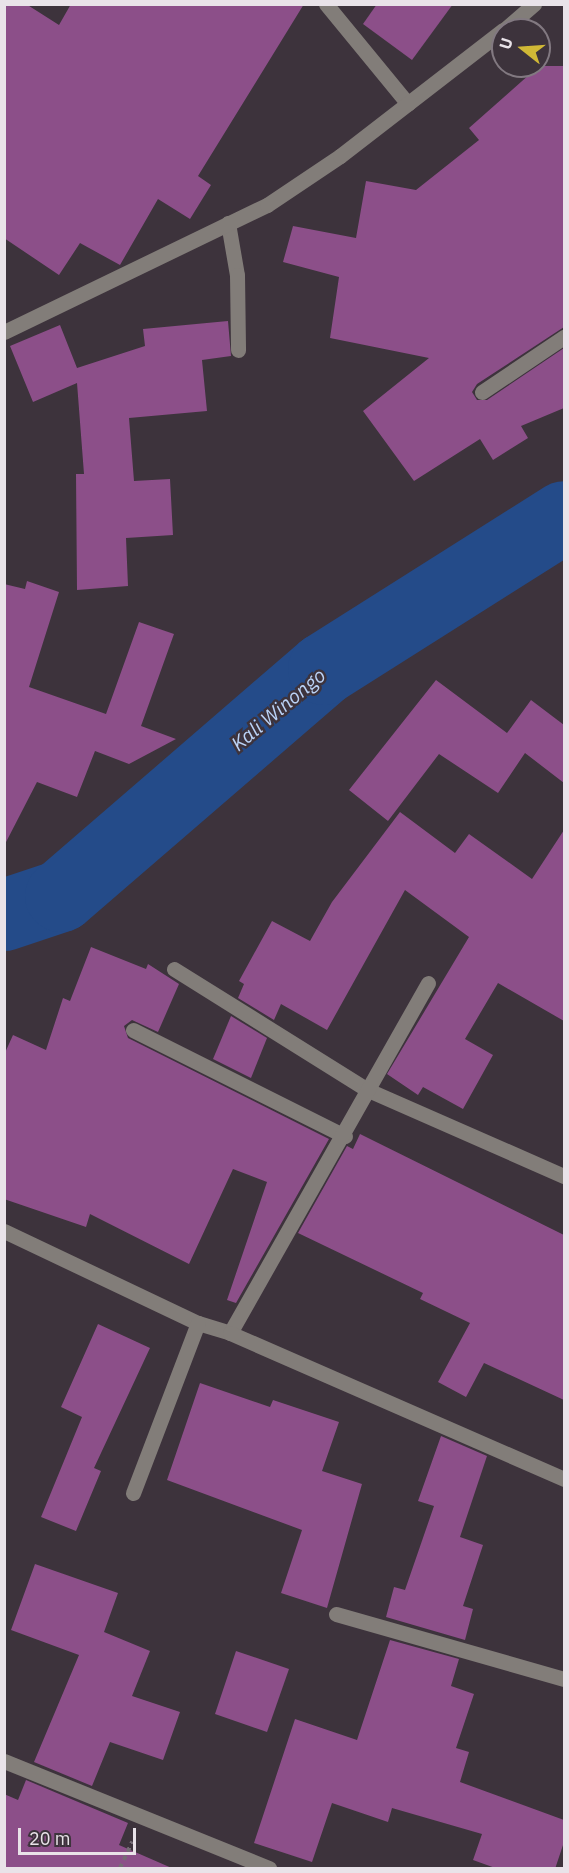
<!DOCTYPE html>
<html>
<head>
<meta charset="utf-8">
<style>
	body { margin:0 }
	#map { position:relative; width:569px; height:1873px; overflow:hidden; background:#3d333c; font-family:"IBM Plex Sans",sans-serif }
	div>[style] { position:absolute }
	.river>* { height:72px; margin:-36px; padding:0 36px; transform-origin:36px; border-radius:36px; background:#244b89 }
	.building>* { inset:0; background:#8c4f89 }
	.path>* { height:4px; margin-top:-2px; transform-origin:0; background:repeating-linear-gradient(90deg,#756c75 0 4.5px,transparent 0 9px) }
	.minor>* { height:15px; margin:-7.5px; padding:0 7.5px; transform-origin:7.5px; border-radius:7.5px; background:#827d79 }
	span { translate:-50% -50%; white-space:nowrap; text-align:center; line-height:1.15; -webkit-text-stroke:5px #3d333c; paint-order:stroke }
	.water-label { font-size:20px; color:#bad2f6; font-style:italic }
	.frame { position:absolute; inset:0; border:6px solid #e9e3e9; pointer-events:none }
	.north { position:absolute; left:491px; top:18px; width:60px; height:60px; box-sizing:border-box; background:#3d333c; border:2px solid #827981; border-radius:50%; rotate:287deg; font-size:16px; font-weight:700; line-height:24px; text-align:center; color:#e9e3e9 }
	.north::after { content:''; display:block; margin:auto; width:21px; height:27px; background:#d0b836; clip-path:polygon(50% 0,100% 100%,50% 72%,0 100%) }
	.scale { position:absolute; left:18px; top:1828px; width:118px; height:27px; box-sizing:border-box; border:3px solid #e9e3e9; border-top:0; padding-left:8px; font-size:18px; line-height:21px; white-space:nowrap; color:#e9e3e9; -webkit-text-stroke:4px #3d333c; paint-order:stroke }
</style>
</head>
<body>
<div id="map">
	<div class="river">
		<div style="left:4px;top:915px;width:60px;rotate:-18.4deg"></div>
		<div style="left:61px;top:896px;width:347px;rotate:-40.8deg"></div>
		<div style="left:324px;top:669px;width:284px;rotate:-32.3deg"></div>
	</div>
	<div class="building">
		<div style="clip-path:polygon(4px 4px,26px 4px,59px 25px,71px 4px,304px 4px,198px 176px,211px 185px,190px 219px,158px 199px,120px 265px,80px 243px,59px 275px,4px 238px)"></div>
		<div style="clip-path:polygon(377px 4px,453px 4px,412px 60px,363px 24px)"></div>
		<div style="clip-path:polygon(539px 66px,564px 66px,564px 327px,477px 384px,472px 392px,477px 400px,487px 400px,564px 348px,564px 408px,521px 426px,528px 438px,493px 460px,480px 439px,414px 481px,363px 411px,429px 358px,330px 338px,339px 277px,283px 262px,293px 226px,356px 238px,366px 181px,416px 190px,479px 140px,469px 128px)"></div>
		<div style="clip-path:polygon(228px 321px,231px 356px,202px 360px,207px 411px,129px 418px,134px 481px,170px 479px,173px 535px,126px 538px,128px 586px,77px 590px,76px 474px,84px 474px,77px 383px,33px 402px,10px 346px,60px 325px,77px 368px,145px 346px,143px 329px)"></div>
		<div style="clip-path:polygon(27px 581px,59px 592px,29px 687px,106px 714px,139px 622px,174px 634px,141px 726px,176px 739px,129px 764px,95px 751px,77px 797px,37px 782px,4px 846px,4px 584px,25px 589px)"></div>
		<div style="clip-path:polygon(436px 680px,507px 733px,531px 700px,564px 725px,564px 783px,525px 753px,498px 793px,439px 754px,388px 821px,349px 790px)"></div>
		<div style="clip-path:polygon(400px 812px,455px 853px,469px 834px,532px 879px,564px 830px,564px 1021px,498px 983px,465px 1039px,493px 1055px,463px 1109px,423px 1087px,418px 1095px,387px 1074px,469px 937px,405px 890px,327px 1030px,281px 1004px,274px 1020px,238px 998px,244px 984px,239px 981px,272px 921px,310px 941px,332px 902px)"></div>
		<div style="clip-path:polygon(91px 947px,146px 969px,148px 964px,179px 984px,158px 1032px,132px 1020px,124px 1026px,128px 1038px,329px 1139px,236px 1303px,227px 1300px,267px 1182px,233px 1169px,189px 1264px,90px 1214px,86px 1227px,4px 1199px,4px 1055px,13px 1035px,46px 1050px,63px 998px,70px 1001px)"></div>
		<div style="clip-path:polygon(231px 1016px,267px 1038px,251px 1078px,213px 1059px)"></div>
		<div style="clip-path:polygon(360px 1134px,564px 1235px,564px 1400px,484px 1363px,466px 1397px,438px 1382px,470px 1323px,420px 1299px,423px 1293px,298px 1233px,347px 1146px,353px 1149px)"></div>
		<div style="clip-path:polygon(98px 1324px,150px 1348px,94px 1468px,101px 1471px,76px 1531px,41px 1517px,82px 1417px,61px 1407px)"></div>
		<div style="clip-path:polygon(200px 1383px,270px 1407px,273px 1400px,339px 1422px,322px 1471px,362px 1484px,327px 1608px,281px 1593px,302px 1530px,167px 1480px)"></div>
		<div style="clip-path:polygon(441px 1436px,487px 1456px,460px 1537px,483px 1545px,463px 1606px,473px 1609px,465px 1640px,386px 1617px,394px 1587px,405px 1590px,434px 1506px,418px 1501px)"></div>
		<div style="clip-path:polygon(35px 1564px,118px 1593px,104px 1632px,150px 1651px,132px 1696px,180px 1712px,163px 1760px,110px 1742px,92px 1786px,34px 1762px,79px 1655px,11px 1630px)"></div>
		<div style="clip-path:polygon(390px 1640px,459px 1659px,451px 1686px,474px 1694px,456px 1748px,469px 1752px,460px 1782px,564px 1820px,564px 1842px,555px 1869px,498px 1869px,473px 1860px,482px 1834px,392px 1808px,388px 1822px,332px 1803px,312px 1862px,254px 1843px,295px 1719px,357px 1740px)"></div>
		<div style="clip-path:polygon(236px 1651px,289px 1669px,267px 1732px,215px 1714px)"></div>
		<div style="clip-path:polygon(26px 1780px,128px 1823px,119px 1845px,174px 1869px,4px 1869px,4px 1794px,18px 1800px)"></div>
	</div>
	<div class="path">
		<div style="left:120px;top:1868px;width:29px;rotate:-65deg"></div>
	</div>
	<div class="minor">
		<div style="left:326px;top:4px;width:129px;rotate:50.6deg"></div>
		<div style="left:504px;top:30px;width:40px;rotate:-41deg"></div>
		<div style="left:228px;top:223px;width:53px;rotate:80.2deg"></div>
		<div style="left:237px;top:275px;width:75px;rotate:89.2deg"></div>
		<div style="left:4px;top:332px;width:292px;rotate:-25.8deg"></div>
		<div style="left:267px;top:205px;width:88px;rotate:-33.9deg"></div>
		<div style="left:340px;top:156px;width:206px;rotate:-37.7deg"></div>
		<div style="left:482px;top:392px;width:99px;rotate:-33.9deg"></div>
		<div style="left:174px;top:969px;width:229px;rotate:32deg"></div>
		<div style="left:368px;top:1090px;width:214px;rotate:23.7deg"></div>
		<div style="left:133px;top:1030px;width:237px;rotate:26.6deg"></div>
		<div style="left:4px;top:1231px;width:215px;rotate:25.4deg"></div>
		<div style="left:198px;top:1323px;width:34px;rotate:17deg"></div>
		<div style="left:230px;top:1333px;width:402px;rotate:-60.5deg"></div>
		<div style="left:230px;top:1333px;width:365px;rotate:23.6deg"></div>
		<div style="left:133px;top:1493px;width:182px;rotate:-69.1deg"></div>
		<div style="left:336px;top:1614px;width:237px;rotate:15.9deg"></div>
		<div style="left:4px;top:1761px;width:286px;rotate:22deg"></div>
	</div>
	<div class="water-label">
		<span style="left:278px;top:709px;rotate:-40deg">Kali Winongo</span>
	</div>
	<div class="frame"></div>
	<div class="north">U</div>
	<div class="scale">20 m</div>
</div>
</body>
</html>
